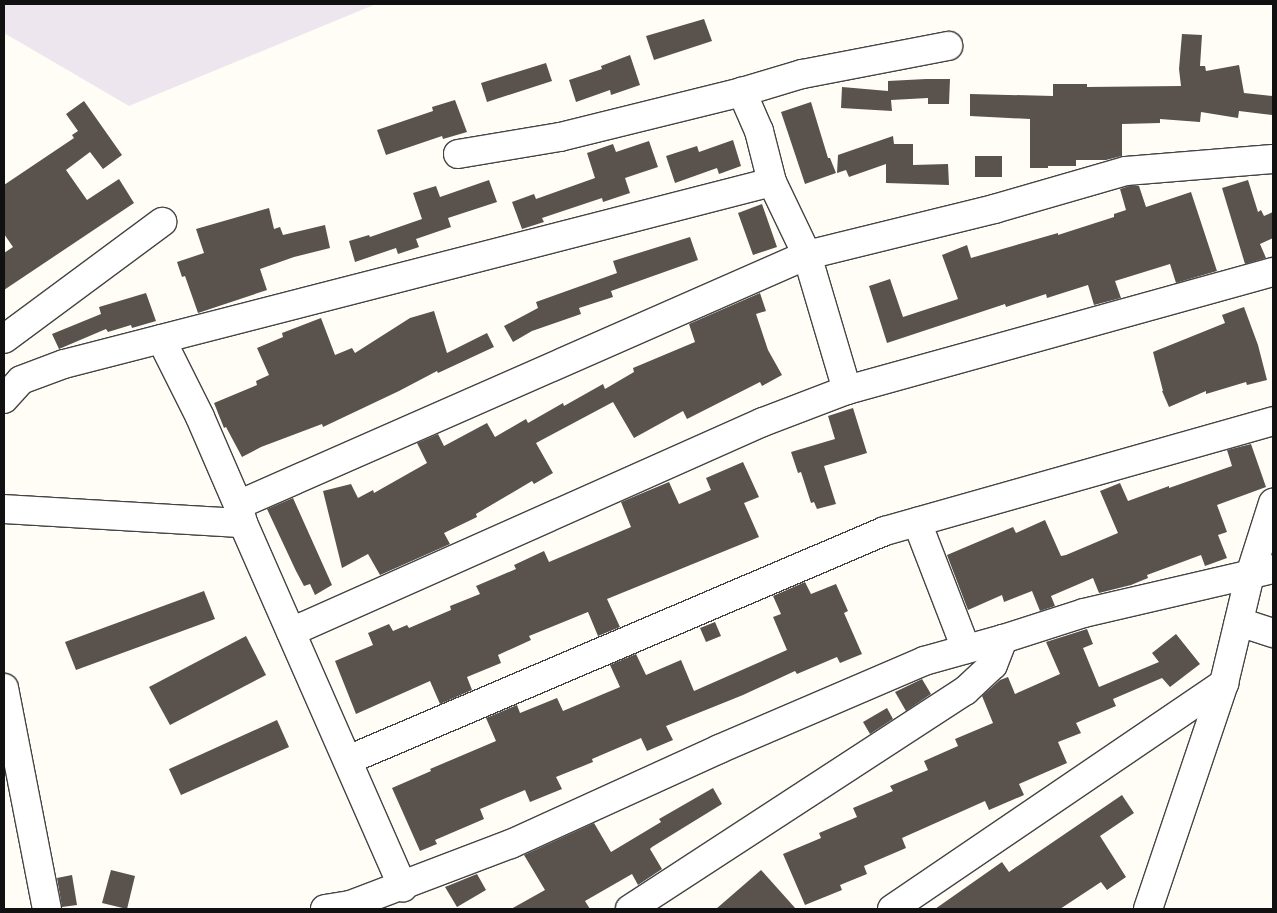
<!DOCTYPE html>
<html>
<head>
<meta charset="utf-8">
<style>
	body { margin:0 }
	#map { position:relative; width:1277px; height:913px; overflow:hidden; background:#fffdf5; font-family:"Libre Baskerville",serif }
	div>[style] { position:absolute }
	.industrial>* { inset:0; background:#eee6ef }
	.building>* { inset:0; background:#5a524d }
	.roads { filter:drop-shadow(1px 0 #444) drop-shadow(-1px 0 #444) drop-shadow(0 1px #444) drop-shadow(0 -1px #444) }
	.minor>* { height:28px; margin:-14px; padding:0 14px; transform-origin:14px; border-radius:14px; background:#fff }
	span { translate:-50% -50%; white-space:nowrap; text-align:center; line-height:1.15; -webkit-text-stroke:5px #fff; paint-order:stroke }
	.frame { position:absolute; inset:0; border:5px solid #111; pointer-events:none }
</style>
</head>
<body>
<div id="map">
	<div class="industrial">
		<div style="clip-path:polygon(4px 4px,376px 4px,129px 106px,4px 33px)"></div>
	</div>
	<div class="building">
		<div style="clip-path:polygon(704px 19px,712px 41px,654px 60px,646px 36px)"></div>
		<div style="clip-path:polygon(1182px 34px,1202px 35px,1200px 66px,1205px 66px,1206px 71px,1239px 65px,1244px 93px,1273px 96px,1273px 115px,1239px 111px,1238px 118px,1201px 112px,1200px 122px,1160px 119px,1160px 123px,1122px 124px,1122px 156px,1106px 160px,1076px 160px,1076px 166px,1048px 166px,1048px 168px,1030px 168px,1030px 119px,970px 116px,970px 94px,1053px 96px,1053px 84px,1087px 84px,1087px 87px,1181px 86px,1179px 69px)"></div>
		<div style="clip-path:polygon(630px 55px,640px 85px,611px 95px,610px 90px,576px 102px,569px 80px,602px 69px,601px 66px)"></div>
		<div style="clip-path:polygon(546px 63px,552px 81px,487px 102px,481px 83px)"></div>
		<div style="clip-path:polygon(926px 79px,950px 79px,949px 104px,928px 104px,928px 98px,891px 100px,892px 111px,841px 108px,842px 87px,888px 91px,888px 81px)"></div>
		<div style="clip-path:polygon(455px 100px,467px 132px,443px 139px,442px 136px,386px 155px,377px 130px,433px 111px,432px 107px)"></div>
		<div style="clip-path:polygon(84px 101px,122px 155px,103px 169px,90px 152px,66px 170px,87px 200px,119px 179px,134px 203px,4px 290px,4px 253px,13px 247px,4px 234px,4px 185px,74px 138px,72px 135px,78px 131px,66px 114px)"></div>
		<div style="clip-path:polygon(811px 102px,828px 158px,830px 158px,836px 173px,805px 184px,781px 112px)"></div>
		<div style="clip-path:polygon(893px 136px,894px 144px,913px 144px,913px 165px,948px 164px,949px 185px,886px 183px,886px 164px,849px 177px,846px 170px,837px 173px,838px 155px)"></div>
		<div style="clip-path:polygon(733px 140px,741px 166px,719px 174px,717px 168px,675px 183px,666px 156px,697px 146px,699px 152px)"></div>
		<div style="clip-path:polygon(649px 141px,658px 167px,625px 178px,630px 193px,603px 202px,602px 198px,542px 218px,544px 222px,522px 229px,512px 202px,534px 194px,536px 199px,595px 178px,587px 153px,613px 144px,616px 152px)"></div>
		<div style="clip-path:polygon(975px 156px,1002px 156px,1002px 177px,975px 177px)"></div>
		<div style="clip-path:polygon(489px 180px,497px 202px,448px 218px,451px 227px,416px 239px,419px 247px,398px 254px,396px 248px,355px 262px,349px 241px,369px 235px,370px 237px,422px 219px,413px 193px,436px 186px,440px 197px)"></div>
		<div style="clip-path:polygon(1248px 180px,1258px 212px,1261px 210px,1264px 216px,1273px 212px,1273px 238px,1260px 244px,1266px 258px,1245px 264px,1222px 188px)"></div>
		<div style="clip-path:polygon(1129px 186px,1139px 186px,1146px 207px,1191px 192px,1217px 271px,1176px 283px,1170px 264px,1115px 281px,1121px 298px,1094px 305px,1088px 285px,1047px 298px,1046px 294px,1006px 307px,1005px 304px,887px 343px,869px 286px,890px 279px,903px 317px,958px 299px,942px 255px,967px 245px,971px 258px,1058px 233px,1058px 235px,1114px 217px,1114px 214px,1126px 210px,1120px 189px)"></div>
		<div style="clip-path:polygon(762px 204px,777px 247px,753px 255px,738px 213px)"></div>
		<div style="clip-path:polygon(269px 208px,274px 229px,280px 227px,283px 235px,325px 225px,330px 248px,294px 257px,260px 269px,267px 290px,198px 313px,185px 276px,182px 277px,177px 262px,204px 253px,196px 229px)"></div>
		<div style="clip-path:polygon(690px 237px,698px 260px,611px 291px,613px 297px,579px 308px,581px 314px,532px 331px,513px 342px,504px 326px,538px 308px,536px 302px,617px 273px,613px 261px)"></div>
		<div style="clip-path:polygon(146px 293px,156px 321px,132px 328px,131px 325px,108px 332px,106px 329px,59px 349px,52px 334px,101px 314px,99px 307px)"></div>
		<div style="clip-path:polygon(760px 293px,766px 311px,756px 314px,768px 350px,782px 375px,762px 386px,760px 382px,687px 419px,683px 411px,634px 438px,613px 402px,536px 443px,553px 473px,534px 484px,532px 481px,476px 514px,477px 517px,444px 533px,450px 544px,380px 575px,368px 554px,342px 568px,323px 491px,351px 484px,358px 498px,373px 490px,374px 493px,427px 463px,417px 443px,438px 434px,444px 446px,487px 423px,495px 437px,526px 419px,528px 423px,563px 403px,564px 406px,603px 384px,605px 389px,634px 372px,633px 368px,695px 342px,689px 324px)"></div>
		<div style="clip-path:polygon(1244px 307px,1258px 345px,1267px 380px,1247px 385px,1246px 382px,1206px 394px,1206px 391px,1169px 407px,1162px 391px,1163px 391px,1153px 352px,1225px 323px,1222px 315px)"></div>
		<div style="clip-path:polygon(434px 311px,447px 353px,487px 333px,494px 347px,438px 373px,437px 371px,399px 391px,323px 427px,322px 424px,261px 447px,242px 457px,226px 427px,224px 428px,214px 403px,257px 385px,256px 381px,269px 375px,257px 348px,283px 337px,282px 333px,321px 318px,335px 355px,352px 348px,355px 353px,410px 318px)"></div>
		<div style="clip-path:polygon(853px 408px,867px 453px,824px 466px,836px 504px,817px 509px,814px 502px,811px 503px,801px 472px,798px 473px,791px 452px,835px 439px,828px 416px)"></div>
		<div style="clip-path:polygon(1251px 444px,1266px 487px,1217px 505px,1227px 532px,1218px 535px,1227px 558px,1205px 566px,1201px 555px,1147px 575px,1148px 578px,1131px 585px,1099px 593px,1093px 578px,1051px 596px,1055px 606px,1040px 611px,1032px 591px,1004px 602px,1002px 595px,968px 610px,947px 555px,1013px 527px,1016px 533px,1045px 520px,1061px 556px,1066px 555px,1118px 533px,1100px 491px,1120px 483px,1128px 501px,1169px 486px,1169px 488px,1232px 466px,1227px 450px)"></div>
		<div style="clip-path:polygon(743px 462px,759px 497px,744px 503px,759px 537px,607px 599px,620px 627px,598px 636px,588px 612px,529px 636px,531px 640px,498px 655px,501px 663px,467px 677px,472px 690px,440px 704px,430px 681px,356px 714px,335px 661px,373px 645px,368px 633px,389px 624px,393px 631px,407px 625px,409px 628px,451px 610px,450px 606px,480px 594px,476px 586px,516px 569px,514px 565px,544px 551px,549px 562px,631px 527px,621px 502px,669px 482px,679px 504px,711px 490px,706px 478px)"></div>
		<div style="clip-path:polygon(293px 498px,332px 585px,315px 595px,310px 584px,304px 586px,296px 571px,267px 509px)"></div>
		<div style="clip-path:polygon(805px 582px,811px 594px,836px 584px,848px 611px,844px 613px,862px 654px,840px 663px,837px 657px,797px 674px,795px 671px,743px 695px,666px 726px,673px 740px,647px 751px,641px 738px,592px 759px,593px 762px,556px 777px,562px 789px,530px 802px,525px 790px,480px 809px,484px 819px,435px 840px,437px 844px,420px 851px,392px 788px,431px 771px,430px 769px,496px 741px,486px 718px,517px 705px,520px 713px,557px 698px,563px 711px,620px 687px,610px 665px,636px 654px,646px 675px,681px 660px,694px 691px,787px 650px,773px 617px,781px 614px,773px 596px)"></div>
		<div style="clip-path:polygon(204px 591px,215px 619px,76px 670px,65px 642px)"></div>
		<div style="clip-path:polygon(715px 622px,721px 636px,706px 642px,700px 628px)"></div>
		<div style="clip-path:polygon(1087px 629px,1093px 644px,1083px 648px,1099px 687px,1159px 662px,1152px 653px,1176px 634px,1200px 664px,1170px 687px,1162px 678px,1113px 699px,1116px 706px,1076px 723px,1081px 733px,1058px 742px,1067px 763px,1019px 784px,1024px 795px,989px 810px,985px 801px,902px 838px,906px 848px,864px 866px,867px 874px,840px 885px,842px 890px,805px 905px,783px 854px,821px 838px,819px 833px,857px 817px,853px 808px,893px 791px,890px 786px,928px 770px,924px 761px,958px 746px,955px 739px,993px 723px,982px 696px,1000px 680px,1008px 677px,1015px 694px,1060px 674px,1046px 642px)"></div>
		<div style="clip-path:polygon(246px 636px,266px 675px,170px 725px,149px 687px)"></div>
		<div style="clip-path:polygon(922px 679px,931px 694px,906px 711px,895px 692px)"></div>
		<div style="clip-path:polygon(887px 708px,893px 719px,870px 734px,863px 722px)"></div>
		<div style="clip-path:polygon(277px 720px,289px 747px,181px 795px,169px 769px)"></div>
		<div style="clip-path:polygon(713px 788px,722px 804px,652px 847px,650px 849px,662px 869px,638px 885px,632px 874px,585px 901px,590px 909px,511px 909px,545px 890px,524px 855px,594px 823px,611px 852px,661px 822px,659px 819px)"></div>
		<div style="clip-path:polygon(1122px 795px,1134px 813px,1100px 836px,1126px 877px,1107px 890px,1101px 882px,1060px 909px,935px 909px,1002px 862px,1009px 872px)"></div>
		<div style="clip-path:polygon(111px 870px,135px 876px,127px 909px,102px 903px)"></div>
		<div style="clip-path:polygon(761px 870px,796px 909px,716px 909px)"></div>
		<div style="clip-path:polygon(477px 874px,486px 890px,457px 907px,445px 887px)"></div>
		<div style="clip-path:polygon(72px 875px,77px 905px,62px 907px,57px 878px)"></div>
	</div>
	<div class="roads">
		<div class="minor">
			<div style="left:458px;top:154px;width:103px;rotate:-9.5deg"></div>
			<div style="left:560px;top:137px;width:187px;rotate:-13.9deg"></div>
			<div style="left:772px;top:182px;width:81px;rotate:64.4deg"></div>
			<div style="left:807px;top:255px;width:141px;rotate:73.5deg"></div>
			<div style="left:4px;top:339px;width:197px;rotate:-36.5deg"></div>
			<div style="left:161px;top:339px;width:87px;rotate:63.4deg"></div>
			<div style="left:200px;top:417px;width:96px;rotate:66.6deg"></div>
			<div style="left:238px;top:505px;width:19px;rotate:74deg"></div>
			<div style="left:243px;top:523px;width:398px;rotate:66.3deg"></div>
			<div style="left:4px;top:399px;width:25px;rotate:-48deg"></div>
			<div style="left:21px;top:380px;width:46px;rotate:-20.4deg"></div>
			<div style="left:64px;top:364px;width:731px;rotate:-14.42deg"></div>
			<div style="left:772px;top:182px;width:53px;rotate:-104.3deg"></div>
			<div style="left:759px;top:131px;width:43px;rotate:-113.6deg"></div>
			<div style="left:742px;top:92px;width:63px;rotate:-16.7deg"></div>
			<div style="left:802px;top:74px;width:149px;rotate:-10.9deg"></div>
			<div style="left:238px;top:505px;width:621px;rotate:-23.72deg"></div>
			<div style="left:807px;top:255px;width:193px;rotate:-13.8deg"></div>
			<div style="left:994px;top:209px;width:137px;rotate:-16.1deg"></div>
			<div style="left:1126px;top:171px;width:147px;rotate:-4.7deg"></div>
			<div style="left:4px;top:509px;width:239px;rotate:3.4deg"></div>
			<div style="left:917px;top:522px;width:136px;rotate:68.9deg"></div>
			<div style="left:1239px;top:622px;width:36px;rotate:18deg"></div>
			<div style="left:291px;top:632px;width:517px;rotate:-23.99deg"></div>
			<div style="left:763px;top:422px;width:90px;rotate:-20.9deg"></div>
			<div style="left:847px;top:390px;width:442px;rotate:-15.5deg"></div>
			<div style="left:4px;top:688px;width:225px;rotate:79deg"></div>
			<div style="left:348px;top:760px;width:584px;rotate:-23.1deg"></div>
			<div style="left:885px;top:531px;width:403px;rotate:-15.8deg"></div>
			<div style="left:325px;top:909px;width:25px;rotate:-9deg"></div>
			<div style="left:350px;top:905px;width:172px;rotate:-20.8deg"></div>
			<div style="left:511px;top:844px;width:229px;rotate:-24.5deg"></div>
			<div style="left:719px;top:749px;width:223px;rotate:-23.2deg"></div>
			<div style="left:924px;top:661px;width:82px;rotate:-15.6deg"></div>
			<div style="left:1003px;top:639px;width:85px;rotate:-17.8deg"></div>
			<div style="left:1084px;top:613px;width:194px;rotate:-13.1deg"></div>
			<div style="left:630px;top:909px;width:400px;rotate:-33.1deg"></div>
			<div style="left:965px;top:691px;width:38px;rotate:-43deg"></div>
			<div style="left:993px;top:665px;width:28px;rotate:-69deg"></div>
			<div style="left:892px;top:909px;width:402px;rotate:-34.2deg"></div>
			<div style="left:1148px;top:909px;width:238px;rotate:-71.4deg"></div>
			<div style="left:1224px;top:683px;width:111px;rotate:-76.5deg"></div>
			<div style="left:1250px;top:575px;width:76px;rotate:-72.3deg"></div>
		</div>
	</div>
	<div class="frame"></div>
</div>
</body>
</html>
